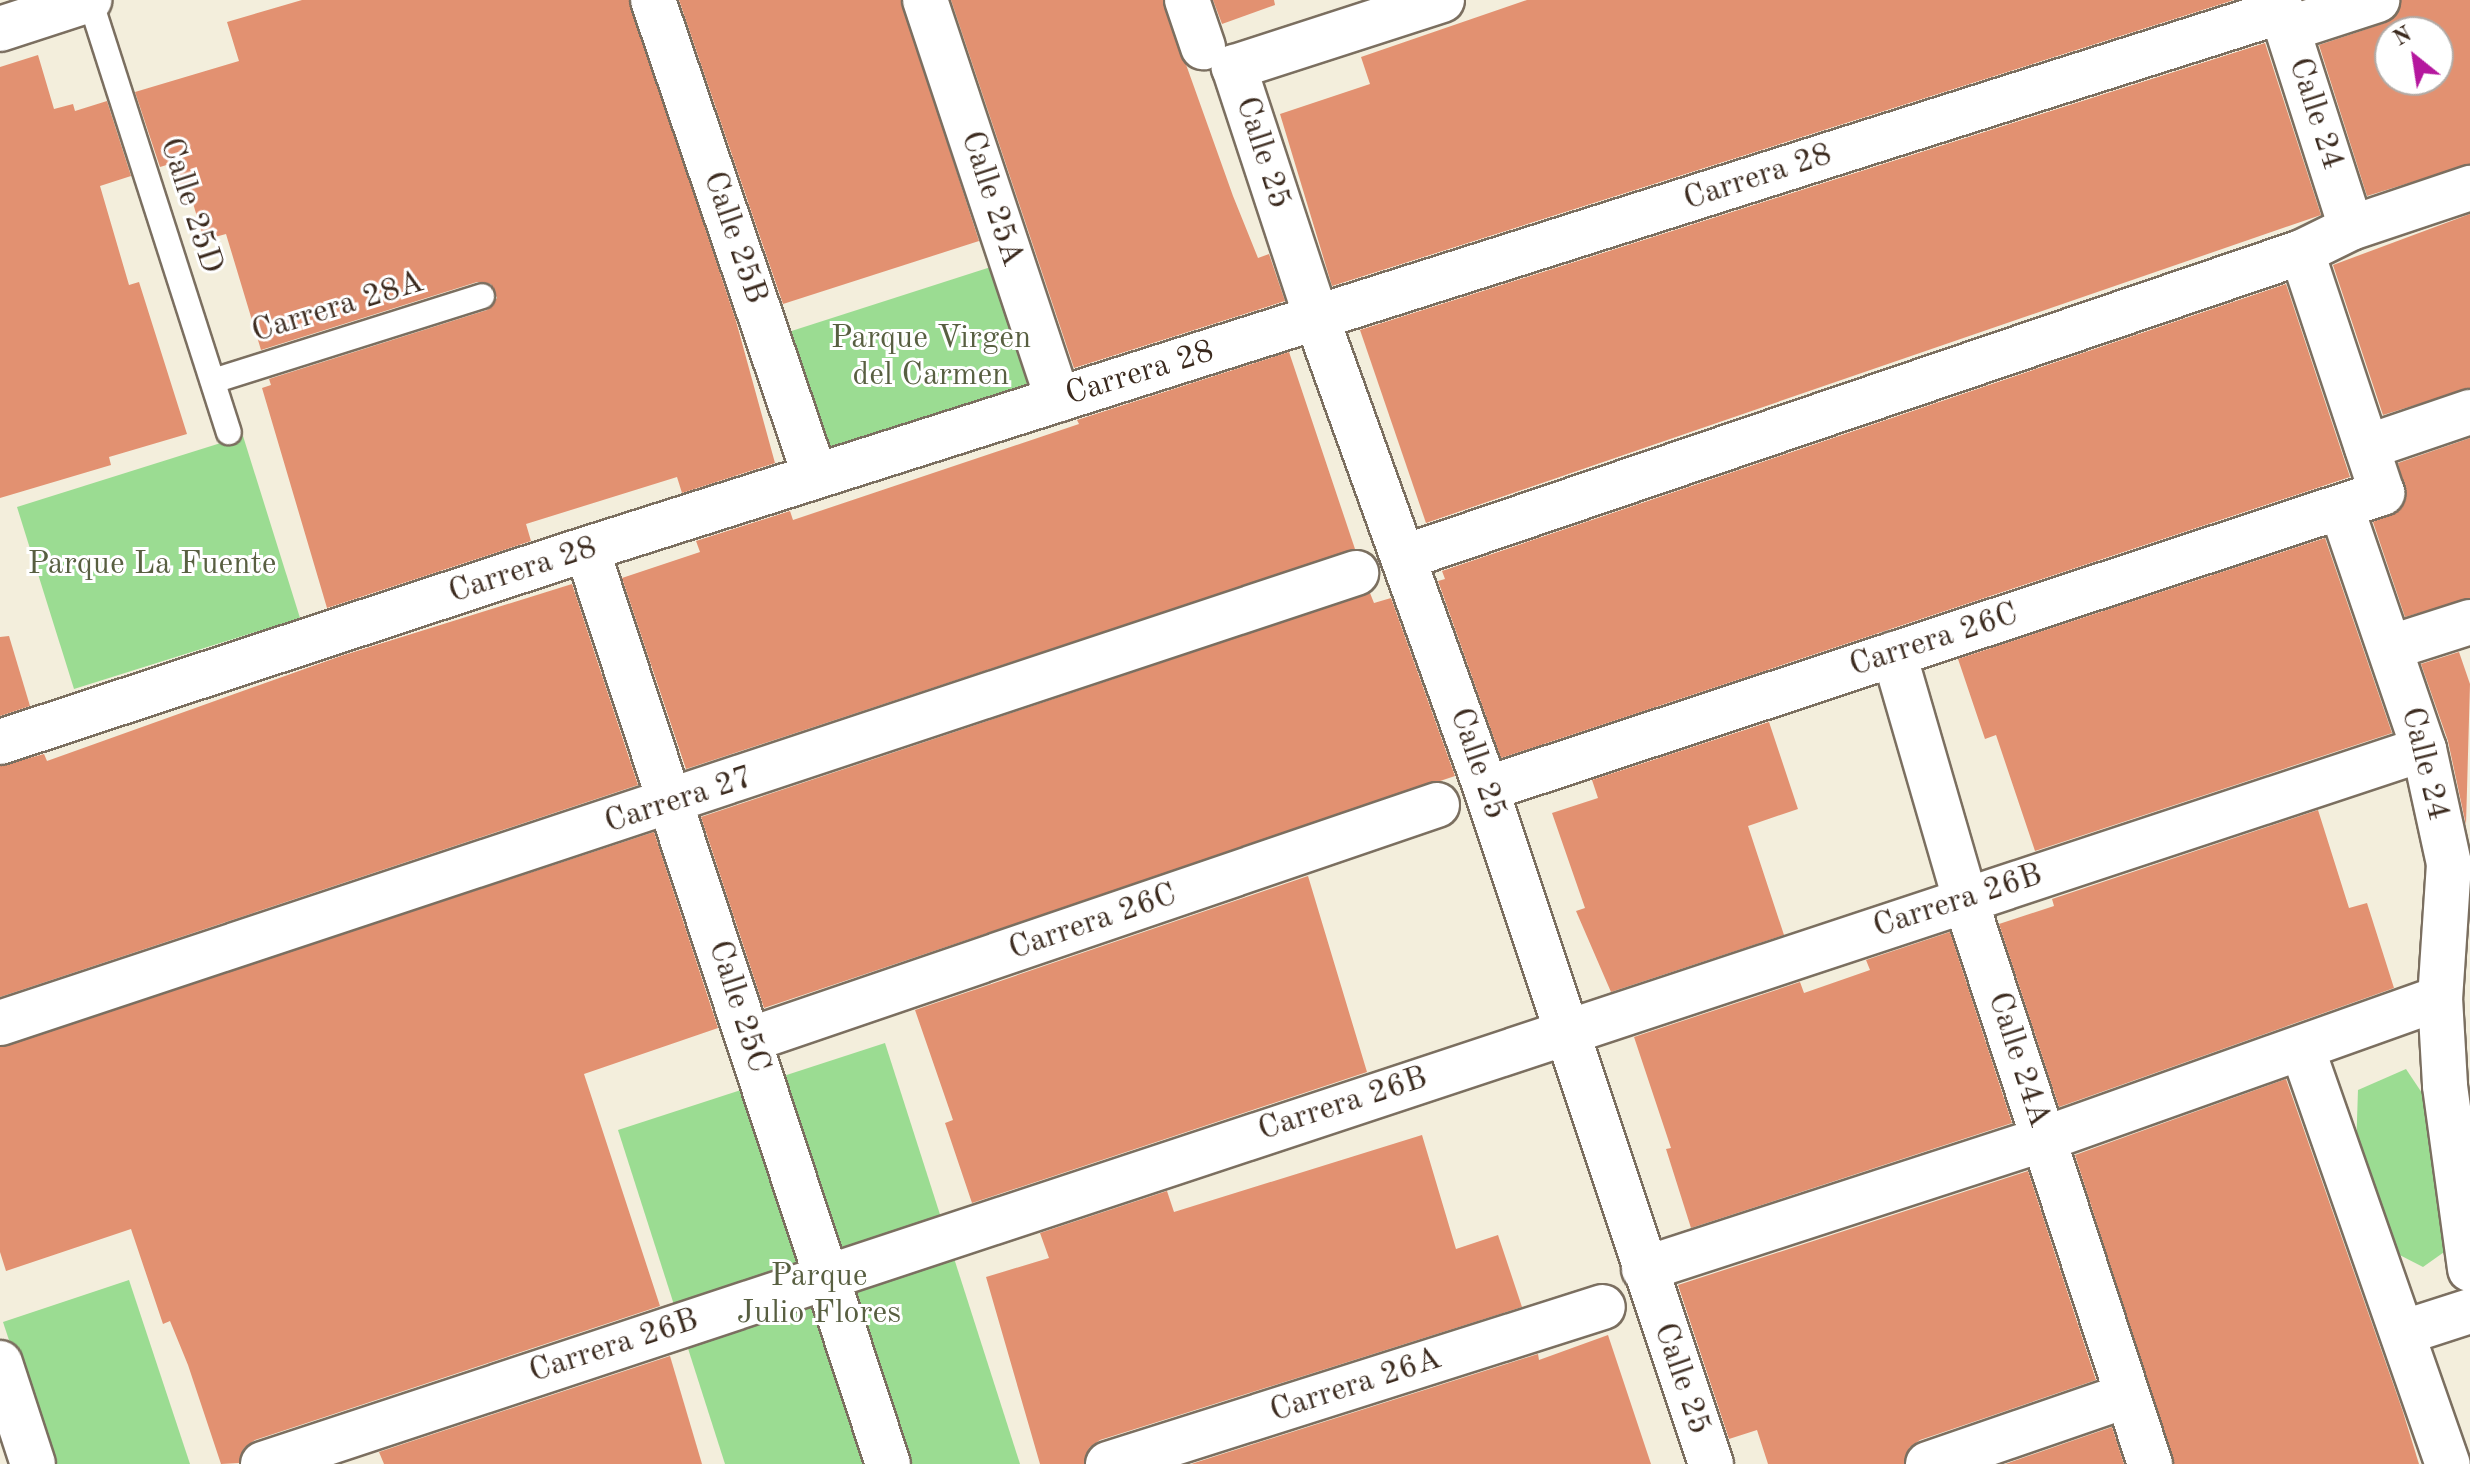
<!DOCTYPE html>
<html>
<head>
<meta charset="utf-8">
<style>
	body { margin:0 }
	#map { position:relative; width:2470px; height:1464px; overflow:hidden; background:#f3eedc; font-family:"Old Standard TT",serif }
	div>[style] { position:absolute }
	.green>* { inset:0; background:#9bdc92 }
	.building>* { inset:0; background:#e29171 }
	.roads { filter:drop-shadow(2px 0 #7b6f60) drop-shadow(-2px 0 #7b6f60) drop-shadow(0 2px #7b6f60) drop-shadow(0 -2px #7b6f60) }
	.lane>* { height:24px; margin:-12px; padding:0 12px; transform-origin:12px; border-radius:12px; background:#fff }
	.street>* { height:44px; margin:-22px; padding:0 22px; transform-origin:22px; border-radius:22px; background:#fff }
	span { translate:-50% -50%; white-space:nowrap; text-align:center; line-height:1.15; -webkit-text-stroke:6px #fff; paint-order:stroke }
	.street-label { font-size:32px; color:#3b2a1e }
	.park-label { font-size:32px; color:#585f41 }
	.north { position:absolute; left:2374px; top:16px; width:80px; height:80px; box-sizing:border-box; background:#fff; border:2px solid #b1aaa5; border-radius:50%; rotate:330deg; font-size:22px; font-weight:700; line-height:32px; text-align:center; color:#3b2a1e }
	.north::after { content:''; display:block; margin:auto; width:28px; height:36px; background:#b5179e; clip-path:polygon(50% 0,100% 100%,50% 72%,0 100%) }
</style>
</head>
<body>
<div id="map">
	<div class="green">
		<div style="clip-path:polygon(997px 265px,1040px 396px,821px 464px,776px 336px)"></div>
		<div style="clip-path:polygon(243px 436px,300px 618px,74px 689px,17px 507px)"></div>
		<div style="clip-path:polygon(885px 1043px,1020px 1464px,725px 1464px,618px 1130px)"></div>
		<div style="clip-path:polygon(2406px 1069px,2440px 1120px,2454px 1245px,2423px 1267px,2388px 1249px,2356px 1151px,2358px 1090px)"></div>
		<div style="clip-path:polygon(129px 1280px,190px 1464px,50px 1464px,3px 1322px)"></div>
	</div>
	<div class="building">
		<div style="clip-path:polygon(302px 0,629px 0,736px 321px,775px 463px,682px 493px,677px 477px,526px 524px,531px 541px,327px 608px,262px 388px,271px 385px,269px 379px,487px 310px,497px 298px,491px 284px,477px 282px,261px 350px,226px 234px,204px 240px,192px 200px,182px 203px,170px 164px,160px 167px,135px 92px,239px 61px,227px 22px)"></div>
		<div style="clip-path:polygon(679px 0,901px 0,979px 241px,783px 304px)"></div>
		<div style="clip-path:polygon(951px 0,1163px 0,1233px 196px,1258px 258px,1269px 254px,1285px 301px,1074px 368px)"></div>
		<div style="clip-path:polygon(1213px 0,1274px 0,1275px 5px,1222px 24px)"></div>
		<div style="clip-path:polygon(1527px 0,2234px 0,1332px 286px,1280px 114px,1370px 84px,1361px 57px)"></div>
		<div style="clip-path:polygon(evenodd,2401px 0,2470px 0,2470px 164px,2367px 196px,2319px 45px,2385px 23px,2396px 16px,2401px 0,2390px 32px,2438px 32px,2438px 80px,2390px 80px,2390px 32px)"></div>
		<div style="clip-path:polygon(2265px 43px,2321px 215px,1426px 523px,1360px 330px)"></div>
		<div style="clip-path:polygon(38px 55px,54px 109px,73px 104px,75px 111px,107px 101px,131px 176px,100px 186px,129px 285px,139px 282px,187px 434px,109px 457px,111px 465px,0 498px,0 67px)"></div>
		<div style="clip-path:polygon(2470px 214px,2470px 388px,2383px 415px,2333px 265px)"></div>
		<div style="clip-path:polygon(2286px 284px,2350px 477px,1501px 758px,1438px 581px,1445px 579px,1442px 571px)"></div>
		<div style="clip-path:polygon(1289px 352px,1355px 549px,686px 769px,622px 578px,700px 552px,696px 541px,790px 511px,793px 520px,1079px 424px,1077px 420px)"></div>
		<div style="clip-path:polygon(2470px 438px,2470px 598px,2405px 617px,2373px 522px,2400px 510px,2406px 499px,2398px 463px)"></div>
		<div style="clip-path:polygon(2325px 538px,2392px 733px,2035px 851px,1996px 735px,1985px 739px,1958px 659px)"></div>
		<div style="clip-path:polygon(572px 584px,638px 785px,0 997px,0 766px,44px 754px,47px 761px,341px 656px)"></div>
		<div style="clip-path:polygon(1370px 593px,1374px 603px,1391px 598px,1455px 776px,764px 1008px,701px 817px)"></div>
		<div style="clip-path:polygon(9px 636px,30px 706px,0 716px,0 637px)"></div>
		<div style="clip-path:polygon(2459px 652px,2470px 684px,2466px 825px,2448px 741px,2421px 664px)"></div>
		<div style="clip-path:polygon(1769px 722px,1798px 809px,1748px 826px,1784px 935px,1611px 992px,1576px 911px,1585px 908px,1552px 813px,1598px 798px,1592px 780px)"></div>
		<div style="clip-path:polygon(2318px 810px,2349px 908px,2367px 903px,2394px 988px,2059px 1107px,1999px 924px,2054px 906px,2052px 899px)"></div>
		<div style="clip-path:polygon(654px 832px,718px 1028px,584px 1074px,660px 1306px,255px 1440px,244px 1448px,239px 1463px,221px 1464px,188px 1365px,170px 1321px,163px 1324px,131px 1229px,6px 1271px,0 1252px,0 1047px)"></div>
		<div style="clip-path:polygon(1308px 876px,1367px 1072px,972px 1203px,945px 1123px,953px 1120px,915px 1010px)"></div>
		<div style="clip-path:polygon(1950px 932px,2012px 1123px,1691px 1228px,1666px 1149px,1671px 1148px,1634px 1037px,1800px 982px,1804px 993px,1870px 970px,1866px 960px)"></div>
		<div style="clip-path:polygon(2286px 1079px,2402px 1409px,2419px 1464px,2174px 1464px,2075px 1155px)"></div>
		<div style="clip-path:polygon(1422px 1135px,1456px 1249px,1498px 1235px,1522px 1307px,1100px 1440px,1089px 1448px,1084px 1464px,1040px 1464px,986px 1277px,1049px 1258px,1040px 1233px,1167px 1191px,1174px 1212px)"></div>
		<div style="clip-path:polygon(2028px 1171px,2096px 1380px,1920px 1440px,1909px 1448px,1904px 1464px,1768px 1464px,1757px 1430px,1729px 1439px,1678px 1285px)"></div>
		<div style="clip-path:polygon(1608px 1335px,1651px 1464px,1191px 1464px,1538px 1354px,1539px 1360px)"></div>
		<div style="clip-path:polygon(670px 1356px,702px 1464px,384px 1464px,379px 1452px)"></div>
		<div style="clip-path:polygon(2112px 1427px,2124px 1464px,2005px 1464px)"></div>
	</div>
	<div class="roads">
		<div class="lane">
			<div style="left:90px;top:0;width:454px;rotate:72.2deg"></div>
			<div style="left:213px;top:381px;width:282px;rotate:-17.5deg"></div>
		</div>
		<div class="street">
			<div style="left:653px;top:0;width:503px;rotate:71.2deg"></div>
			<div style="left:925px;top:0;width:421px;rotate:71.6deg"></div>
			<div style="left:1187px;top:0;width:50px;rotate:71.2deg"></div>
			<div style="left:1442px;top:0;width:219px;rotate:162.1deg"></div>
			<div style="left:1234px;top:67px;width:265px;rotate:71.8deg"></div>
			<div style="left:1317px;top:319px;width:499px;rotate:70.2deg"></div>
			<div style="left:1486px;top:789px;width:712px;rotate:71.57deg"></div>
			<div style="left:2278px;top:0;width:239px;rotate:72.2deg"></div>
			<div style="left:0;top:29px;width:94px;rotate:-18deg"></div>
			<div style="left:2288px;top:29px;width:94px;rotate:-18deg"></div>
			<div style="left:2367px;top:447px;width:109px;rotate:-18.8deg"></div>
			<div style="left:2341px;top:507px;width:256px;rotate:71.1deg"></div>
			<div style="left:2424px;top:749px;width:118px;rotate:77.7deg"></div>
			<div style="left:2449px;top:864px;width:134px;rotate:93.8deg"></div>
			<div style="left:2440px;top:998px;width:88px;rotate:86.7deg"></div>
			<div style="left:2445px;top:1086px;width:185px;rotate:82.2deg"></div>
			<div style="left:587px;top:550px;width:962px;rotate:71.77deg"></div>
			<div style="left:1405px;top:557px;width:947px;rotate:-18.78deg"></div>
			<div style="left:2302px;top:252px;width:55px;rotate:-26.1deg"></div>
			<div style="left:2351px;top:228px;width:126px;rotate:-18.6deg"></div>
			<div style="left:2392px;top:647px;width:82px;rotate:-17.8deg"></div>
			<div style="left:1894px;top:654px;width:255px;rotate:73.8deg"></div>
			<div style="left:1965px;top:899px;width:595px;rotate:71.87deg"></div>
			<div style="left:0;top:742px;width:595px;rotate:-18.22deg"></div>
			<div style="left:565px;top:556px;width:1801px;rotate:-17.61deg"></div>
			<div style="left:1486px;top:789px;width:944px;rotate:-18.28deg"></div>
			<div style="left:2382px;top:493px;width:254px;rotate:-108.4deg"></div>
			<div style="left:0;top:1023px;width:1429px;rotate:-18.36deg"></div>
			<div style="left:749px;top:1040px;width:727px;rotate:-18.86deg"></div>
			<div style="left:2302px;top:1048px;width:441px;rotate:70.7deg"></div>
			<div style="left:1644px;top:1269px;width:421px;rotate:-18deg"></div>
			<div style="left:2044px;top:1139px;width:420px;rotate:-19.6deg"></div>
			<div style="left:2405px;top:1332px;width:68px;rotate:-17.9deg"></div>
			<div style="left:0;top:1363px;width:106px;rotate:71.9deg"></div>
			<div style="left:263px;top:1464px;width:2276px;rotate:-18.31deg"></div>
			<div style="left:1108px;top:1464px;width:519px;rotate:-17.6deg"></div>
			<div style="left:1928px;top:1464px;width:208px;rotate:-19deg"></div>
		</div>
	</div>
	<div class="street-label">
		<span style="left:2315px;top:114px;rotate:72deg">Calle 24</span>
		<span style="left:1262px;top:153px;rotate:72deg">Calle 25</span>
		<span style="left:1758px;top:178px;rotate:-18deg">Carrera 28</span>
		<span style="left:991px;top:199px;rotate:72deg">Calle 25A</span>
		<span style="left:190px;top:206px;rotate:72deg">Calle 25D</span>
		<span style="left:734px;top:238px;rotate:71deg">Calle 25B</span>
		<span style="left:338px;top:308px;rotate:-17deg">Carrera 28A</span>
		<span style="left:1140px;top:374px;rotate:-17deg">Carrera 28</span>
		<span style="left:523px;top:571px;rotate:-18deg">Carrera 28</span>
		<span style="left:1934px;top:641px;rotate:-18deg">Carrera 26C</span>
		<span style="left:1477px;top:764px;rotate:71deg">Calle 25</span>
		<span style="left:2424px;top:764px;rotate:76deg">Calle 24</span>
		<span style="left:679px;top:801px;rotate:-18deg">Carrera 27</span>
		<span style="left:1958px;top:902px;rotate:-18deg">Carrera 26B</span>
		<span style="left:1093px;top:923px;rotate:-19deg">Carrera 26C</span>
		<span style="left:738px;top:1007px;rotate:72deg">Calle 25C</span>
		<span style="left:2018px;top:1060px;rotate:72deg">Calle 24A</span>
		<span style="left:1343px;top:1105px;rotate:-18deg">Carrera 26B</span>
		<span style="left:614px;top:1347px;rotate:-18deg">Carrera 26B</span>
		<span style="left:1681px;top:1379px;rotate:71deg">Calle 25</span>
		<span style="left:1356px;top:1386px;rotate:-18deg">Carrera 26A</span>
	</div>
	<div class="park-label">
		<span style="left:931px;top:358px">Parque Virgen<br>del Carmen</span>
		<span style="left:152px;top:565px">Parque La Fuente</span>
		<span style="left:819px;top:1296px">Parque<br>Julio Flores</span>
	</div>
	<div class="north">N</div>
</div>
</body>
</html>
